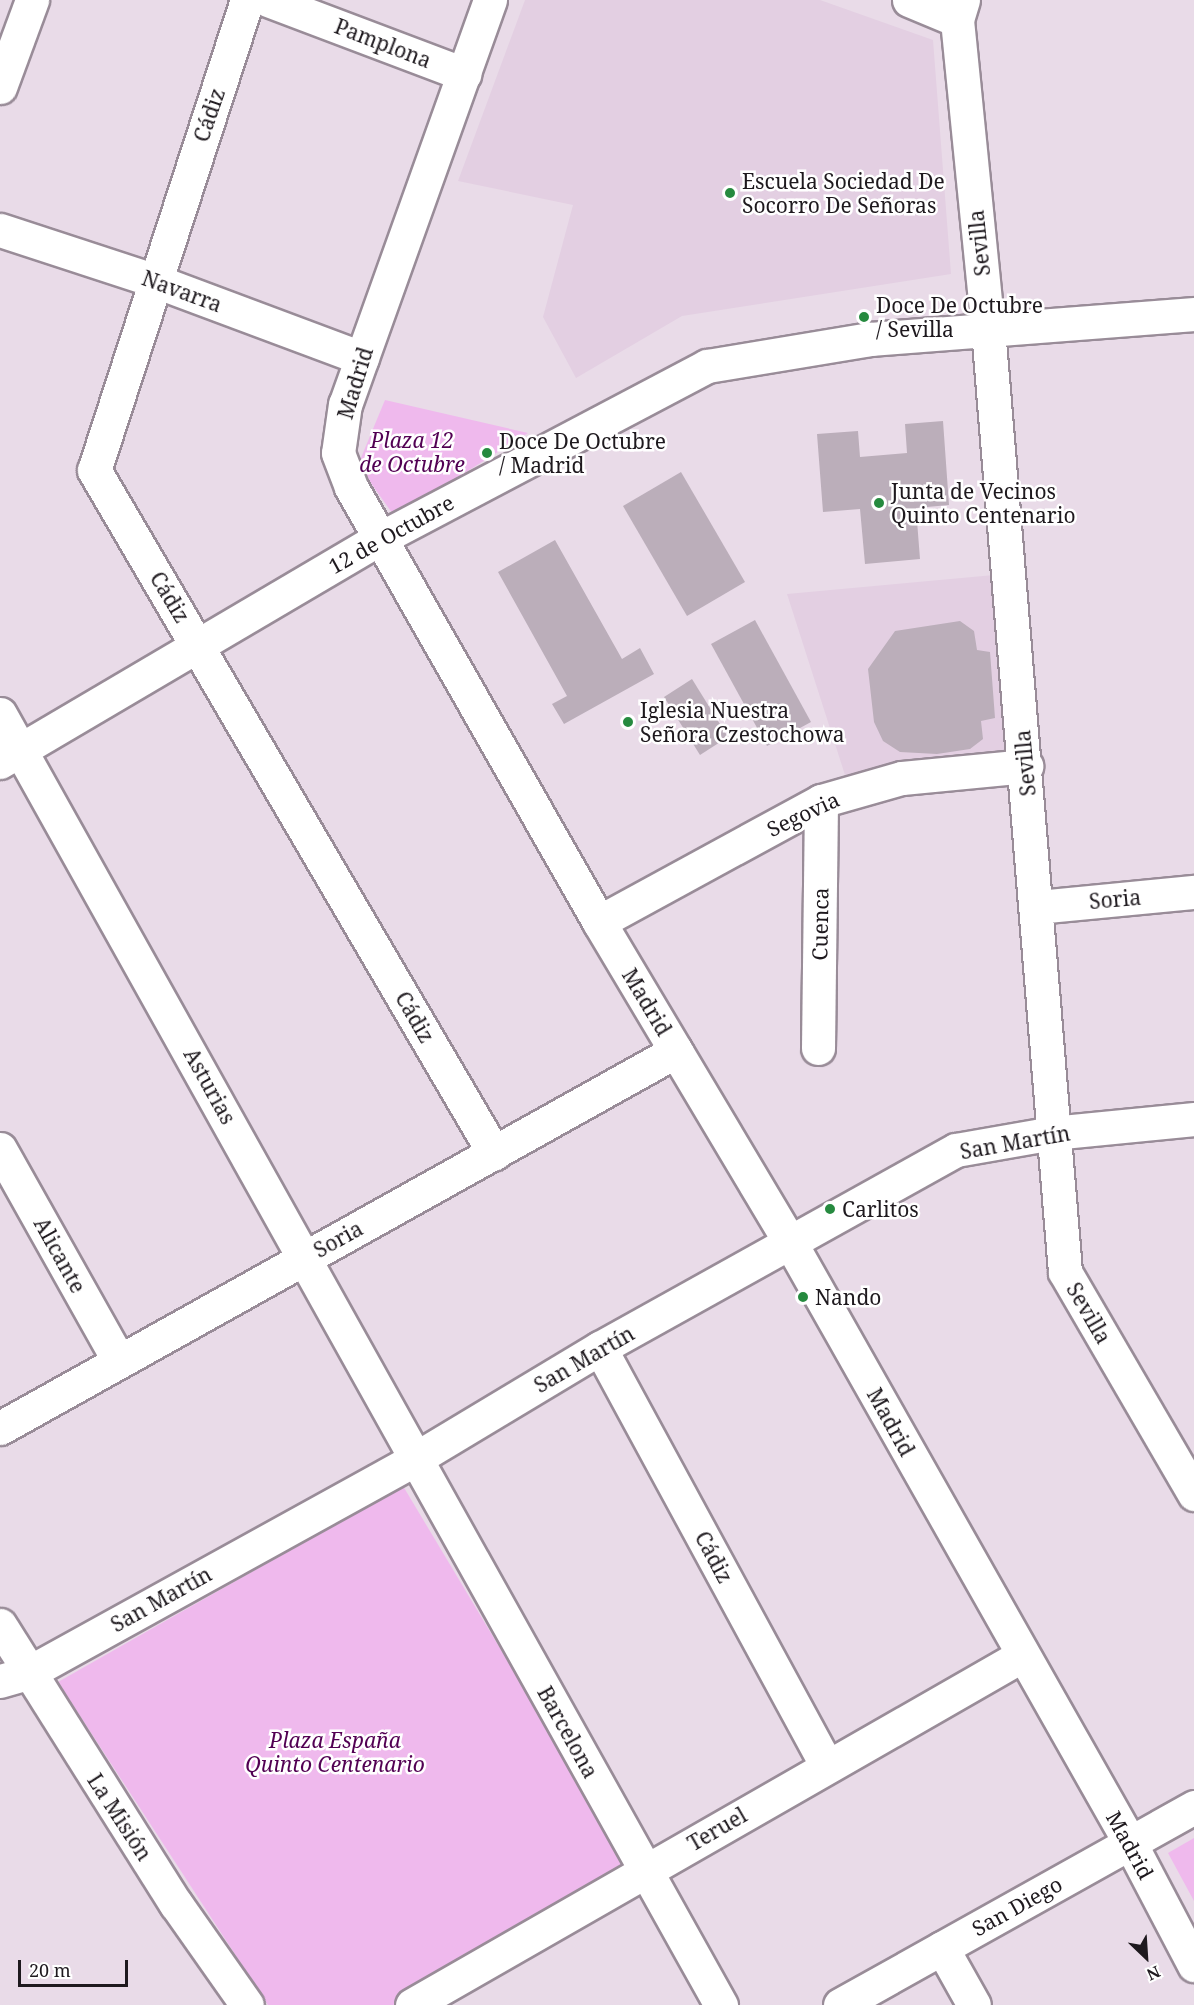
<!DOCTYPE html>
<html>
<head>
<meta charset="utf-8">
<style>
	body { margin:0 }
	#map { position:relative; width:1194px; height:2005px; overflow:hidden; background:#e9dbe8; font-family:"Noto Serif",serif }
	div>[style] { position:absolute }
	.built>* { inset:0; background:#e3cfe2 }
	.green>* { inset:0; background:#efb9ed }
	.building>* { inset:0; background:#bbaeba }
	.roads { filter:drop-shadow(2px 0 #998c98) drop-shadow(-2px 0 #998c98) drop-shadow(0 2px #998c98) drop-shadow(0 -2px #998c98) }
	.minor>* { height:33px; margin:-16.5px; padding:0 16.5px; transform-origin:16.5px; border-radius:16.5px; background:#fff }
	.tertiary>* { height:33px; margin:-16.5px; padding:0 16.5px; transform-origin:16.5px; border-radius:16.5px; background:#fff }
	.dots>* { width:16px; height:16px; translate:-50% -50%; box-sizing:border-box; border:3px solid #fff; border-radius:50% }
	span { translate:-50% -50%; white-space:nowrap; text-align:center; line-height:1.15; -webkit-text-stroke:5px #fff; paint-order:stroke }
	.street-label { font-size:21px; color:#1e191e }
	.poi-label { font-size:21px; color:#1e191e }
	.left { translate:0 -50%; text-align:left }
	.park-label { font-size:21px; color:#520053; font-style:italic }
	.north { position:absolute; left:1116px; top:1927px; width:60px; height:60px; -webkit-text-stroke:4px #fff; paint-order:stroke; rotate:155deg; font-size:16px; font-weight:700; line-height:24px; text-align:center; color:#1e191e }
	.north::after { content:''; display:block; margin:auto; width:21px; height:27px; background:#1e191e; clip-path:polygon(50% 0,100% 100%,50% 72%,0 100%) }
	.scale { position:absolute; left:18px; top:1960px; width:110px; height:27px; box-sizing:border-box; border:3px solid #1e191e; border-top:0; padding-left:8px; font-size:18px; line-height:21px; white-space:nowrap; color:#1e191e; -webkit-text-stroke:4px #fff; paint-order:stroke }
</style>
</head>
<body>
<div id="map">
	<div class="built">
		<div style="clip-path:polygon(525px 0,820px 0,933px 40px,951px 274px,682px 316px,576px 378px,543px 317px,573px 205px,458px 181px)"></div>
		<div style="clip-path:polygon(994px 575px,1005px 751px,845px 775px,787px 594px)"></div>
	</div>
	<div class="green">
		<div style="clip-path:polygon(385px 400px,528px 433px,395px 517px,358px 465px)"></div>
		<div style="clip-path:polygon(403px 1486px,632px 1869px,393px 2005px,268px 2005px,58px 1682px)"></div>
		<div style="clip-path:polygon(1194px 1838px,1194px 1901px,1168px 1853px)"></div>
	</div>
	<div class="building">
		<div style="clip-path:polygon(943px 421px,949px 505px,916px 508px,920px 559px,865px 564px,860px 509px,823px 512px,817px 434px,858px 431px,860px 457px,907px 453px,905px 424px)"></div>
		<div style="clip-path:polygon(681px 472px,745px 582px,687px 616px,623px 506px)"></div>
		<div style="clip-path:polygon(555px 540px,622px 659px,640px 648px,654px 674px,564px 724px,552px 704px,567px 696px,498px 572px)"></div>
		<div style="clip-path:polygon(755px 620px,811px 722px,767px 746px,711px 644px)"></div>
		<div style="clip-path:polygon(960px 621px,974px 631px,977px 650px,990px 652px,995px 718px,981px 721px,983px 739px,970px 749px,937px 754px,900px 752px,883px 741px,874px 722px,868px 669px,895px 631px)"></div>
		<div style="clip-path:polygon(692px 679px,728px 737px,700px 755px,664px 697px)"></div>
	</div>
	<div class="roads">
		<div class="minor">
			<div style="left:247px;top:0;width:494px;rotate:108deg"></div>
			<div style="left:94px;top:470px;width:792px;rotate:59.64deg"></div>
			<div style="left:268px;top:0;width:210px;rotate:20.7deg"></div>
			<div style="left:490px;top:0;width:429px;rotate:109.7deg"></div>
			<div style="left:345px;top:404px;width:49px;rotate:98.1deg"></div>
			<div style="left:338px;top:453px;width:36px;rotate:69deg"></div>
			<div style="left:351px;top:487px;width:501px;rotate:60.31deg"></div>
			<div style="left:599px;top:922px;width:375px;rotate:59.2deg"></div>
			<div style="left:791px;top:1244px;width:688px;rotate:60.49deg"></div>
			<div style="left:1130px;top:1843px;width:138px;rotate:62.3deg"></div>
			<div style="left:909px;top:0;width:52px;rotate:22.6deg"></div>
			<div style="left:963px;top:0;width:21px;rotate:107deg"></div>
			<div style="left:957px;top:20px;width:311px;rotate:84.3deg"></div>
			<div style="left:988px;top:329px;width:946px;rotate:85.33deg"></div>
			<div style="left:1065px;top:1272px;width:257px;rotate:59.8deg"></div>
			<div style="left:0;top:87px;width:93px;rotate:-69.8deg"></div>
			<div style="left:0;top:230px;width:161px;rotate:18.1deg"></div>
			<div style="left:153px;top:280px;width:223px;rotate:20.5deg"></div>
			<div style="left:0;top:714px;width:1479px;rotate:60.82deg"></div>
			<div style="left:1037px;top:907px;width:158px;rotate:-5.5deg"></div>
			<div style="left:599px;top:922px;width:253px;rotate:-28.6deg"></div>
			<div style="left:821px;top:801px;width:84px;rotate:-15.9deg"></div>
			<div style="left:902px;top:778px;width:125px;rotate:-5.5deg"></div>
			<div style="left:818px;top:1048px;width:247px;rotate:-89.3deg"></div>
			<div style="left:0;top:1149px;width:243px;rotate:60.7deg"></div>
			<div style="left:600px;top:1348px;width:476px;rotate:61.5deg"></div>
			<div style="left:0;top:1428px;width:774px;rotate:-29.15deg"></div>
			<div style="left:0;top:1681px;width:29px;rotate:-16deg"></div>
			<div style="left:28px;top:1673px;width:442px;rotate:-28.9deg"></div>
			<div style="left:415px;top:1459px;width:216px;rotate:-31deg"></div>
			<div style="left:600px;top:1348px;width:407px;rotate:-29.1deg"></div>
			<div style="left:956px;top:1150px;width:97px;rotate:-10deg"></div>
			<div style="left:1052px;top:1133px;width:143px;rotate:-5.6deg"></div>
			<div style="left:942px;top:1948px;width:65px;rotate:60.7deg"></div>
			<div style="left:412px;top:2005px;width:704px;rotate:-29.81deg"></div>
			<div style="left:840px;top:2005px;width:406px;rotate:-29.2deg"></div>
		</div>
		<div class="tertiary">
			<div style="left:0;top:762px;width:442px;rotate:-30.5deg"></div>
			<div style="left:381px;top:538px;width:369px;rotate:-27.8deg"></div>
			<div style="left:707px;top:366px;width:165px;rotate:-9.4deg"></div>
			<div style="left:870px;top:339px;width:325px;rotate:-4.4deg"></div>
			<div style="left:0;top:1625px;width:330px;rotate:57.8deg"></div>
			<div style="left:176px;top:1904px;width:123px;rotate:54.9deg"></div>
		</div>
	</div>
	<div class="dots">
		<div style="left:730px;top:193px;background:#268a3f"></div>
		<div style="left:864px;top:317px;background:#268a3f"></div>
		<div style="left:487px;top:453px;background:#268a3f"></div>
		<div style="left:879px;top:503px;background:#268a3f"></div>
		<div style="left:628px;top:722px;background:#268a3f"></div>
		<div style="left:830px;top:1209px;background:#268a3f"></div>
		<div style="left:803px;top:1297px;background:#268a3f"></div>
	</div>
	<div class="street-label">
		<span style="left:383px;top:43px;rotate:21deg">Pamplona</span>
		<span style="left:209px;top:115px;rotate:-71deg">Cádiz</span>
		<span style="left:979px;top:243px;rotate:-96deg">Sevilla</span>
		<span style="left:182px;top:291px;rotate:20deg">Navarra</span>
		<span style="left:355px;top:383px;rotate:-73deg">Madrid</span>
		<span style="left:391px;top:534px;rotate:-29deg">12 de Octubre</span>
		<span style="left:170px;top:597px;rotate:59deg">Cádiz</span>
		<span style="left:1025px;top:763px;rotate:-95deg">Sevilla</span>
		<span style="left:803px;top:814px;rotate:-25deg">Segovia</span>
		<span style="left:1115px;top:899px;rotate:-5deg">Soria</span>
		<span style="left:820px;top:924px;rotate:-89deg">Cuenca</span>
		<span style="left:647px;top:1002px;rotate:59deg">Madrid</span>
		<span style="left:415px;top:1017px;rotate:60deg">Cádiz</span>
		<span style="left:210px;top:1086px;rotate:61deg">Asturias</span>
		<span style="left:1015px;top:1142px;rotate:-10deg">San Martín</span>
		<span style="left:338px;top:1239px;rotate:-29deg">Soria</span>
		<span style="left:60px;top:1255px;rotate:61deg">Alicante</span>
		<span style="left:1089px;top:1313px;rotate:60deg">Sevilla</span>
		<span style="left:584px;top:1359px;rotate:-30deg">San Martín</span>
		<span style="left:891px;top:1422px;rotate:61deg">Madrid</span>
		<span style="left:714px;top:1557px;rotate:62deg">Cádiz</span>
		<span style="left:161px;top:1599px;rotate:-29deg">San Martín</span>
		<span style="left:568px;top:1732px;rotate:61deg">Barcelona</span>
		<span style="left:120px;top:1817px;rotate:57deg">La Misión</span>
		<span style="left:717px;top:1829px;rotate:-30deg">Teruel</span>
		<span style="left:1130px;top:1845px;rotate:61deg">Madrid</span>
		<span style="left:1017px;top:1906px;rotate:-29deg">San Diego</span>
	</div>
	<div class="poi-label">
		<span class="left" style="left:742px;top:193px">Escuela Sociedad De<br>Socorro De Señoras</span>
		<span class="left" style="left:876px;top:317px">Doce De Octubre<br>/ Sevilla</span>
		<span class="left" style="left:499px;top:453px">Doce De Octubre<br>/ Madrid</span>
		<span class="left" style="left:891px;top:503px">Junta de Vecinos<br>Quinto Centenario</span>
		<span class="left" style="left:640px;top:722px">Iglesia Nuestra<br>Señora Czestochowa</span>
		<span class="left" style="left:842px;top:1209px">Carlitos</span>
		<span class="left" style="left:815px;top:1297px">Nando</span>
	</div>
	<div class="park-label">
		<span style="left:412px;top:452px">Plaza 12<br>de Octubre</span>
		<span style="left:335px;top:1752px">Plaza España<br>Quinto Centenario</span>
	</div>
	<div class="north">N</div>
	<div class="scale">20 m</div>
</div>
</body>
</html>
